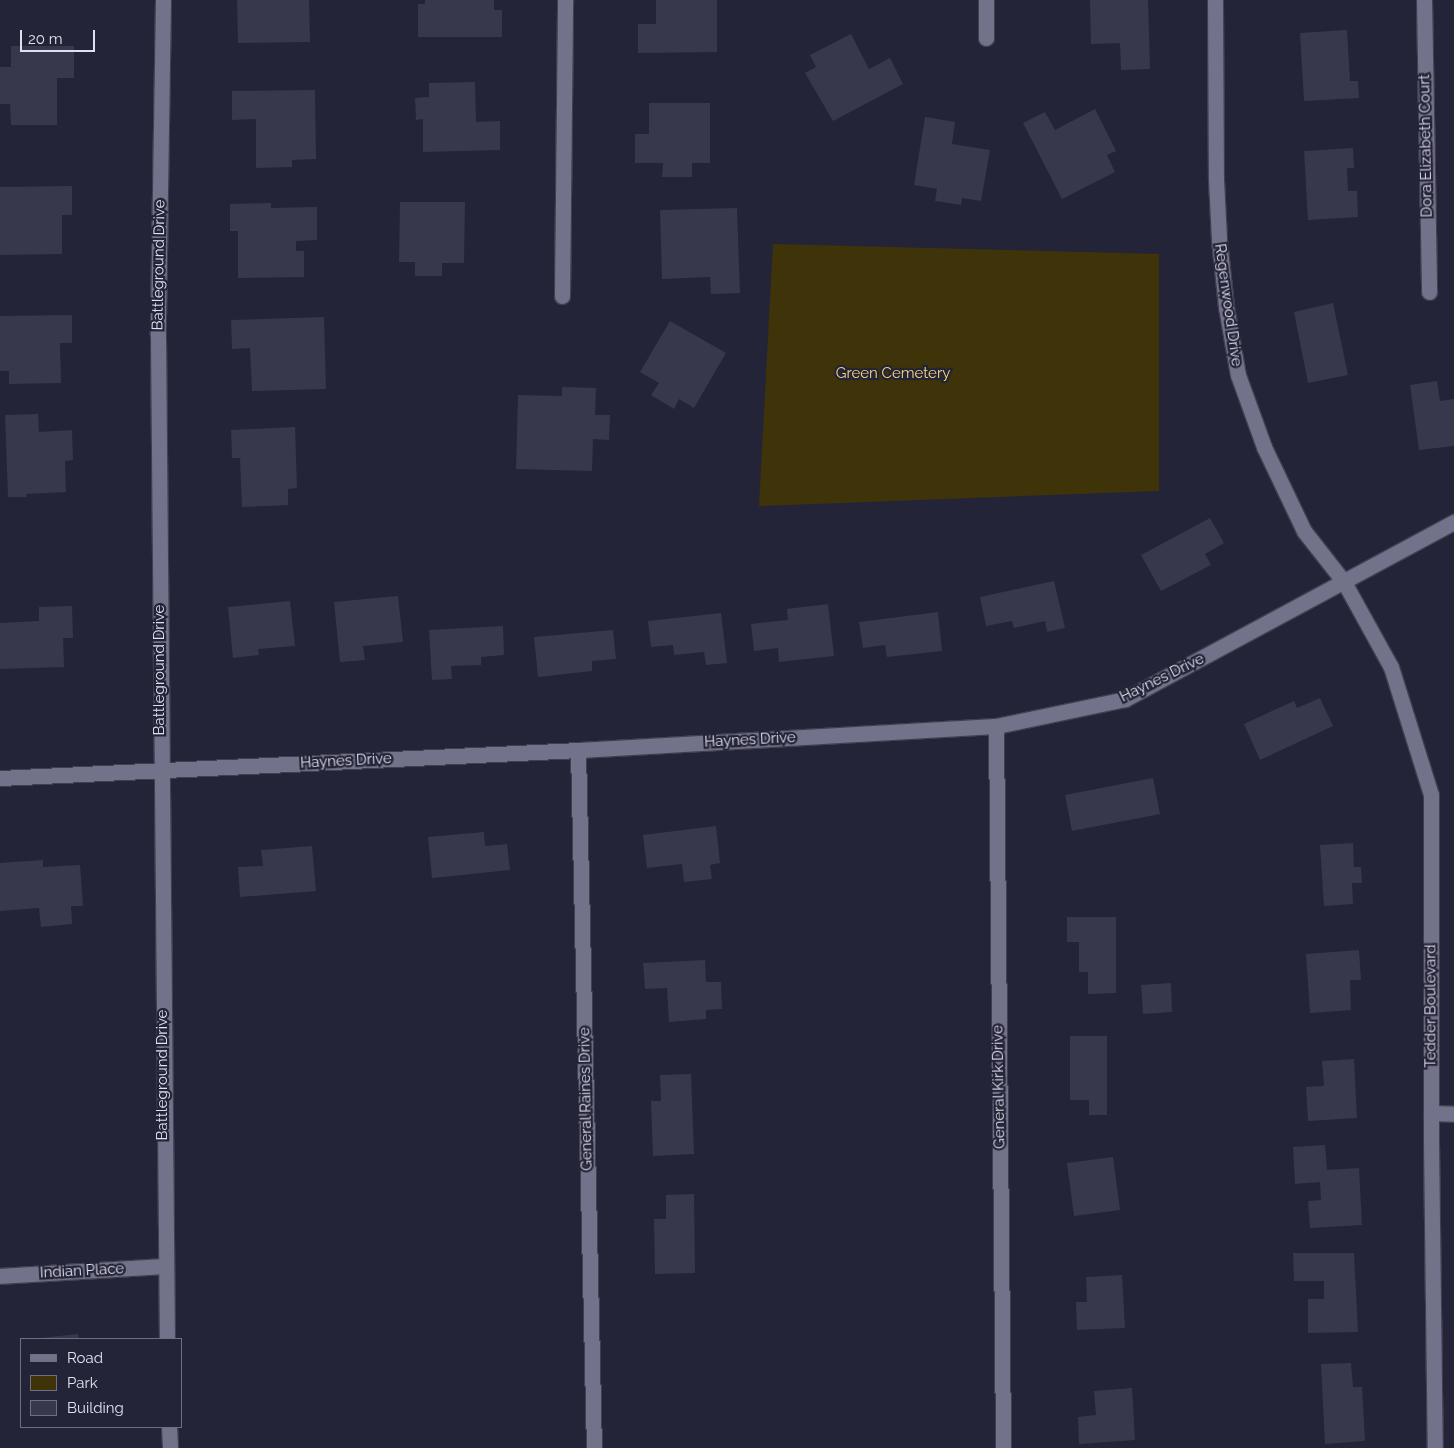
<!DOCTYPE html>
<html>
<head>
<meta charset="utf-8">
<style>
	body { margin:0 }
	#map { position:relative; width:1454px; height:1448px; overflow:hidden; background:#242438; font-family:Raleway,sans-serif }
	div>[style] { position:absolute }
	.green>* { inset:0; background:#3f330a }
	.building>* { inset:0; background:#37384c }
	.roads { filter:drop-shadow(1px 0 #404051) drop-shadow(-1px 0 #404051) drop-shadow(0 1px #404051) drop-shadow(0 -1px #404051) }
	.minor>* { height:15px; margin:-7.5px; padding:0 7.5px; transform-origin:7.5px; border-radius:7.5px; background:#72738a }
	span { translate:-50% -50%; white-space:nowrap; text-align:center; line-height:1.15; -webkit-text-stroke:4.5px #242438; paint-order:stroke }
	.street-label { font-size:15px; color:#e0e0ee }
	.park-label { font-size:15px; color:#f6d77a }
	.legend { position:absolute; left:20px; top:1338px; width:162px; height:90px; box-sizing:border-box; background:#242438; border:1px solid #6f6f81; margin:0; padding:6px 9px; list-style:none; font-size:15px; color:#e0e0ee }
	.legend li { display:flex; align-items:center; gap:10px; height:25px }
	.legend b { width:25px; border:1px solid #6f6f81 }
	.scale { position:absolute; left:20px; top:30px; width:75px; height:22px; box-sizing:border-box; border:2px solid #e0e0ee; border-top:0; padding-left:6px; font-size:15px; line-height:18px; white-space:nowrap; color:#e0e0ee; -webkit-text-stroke:4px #242438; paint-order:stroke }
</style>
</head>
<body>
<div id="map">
	<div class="green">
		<div style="clip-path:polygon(773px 244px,1159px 254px,1159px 491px,759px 506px)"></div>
	</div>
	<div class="building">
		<div style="clip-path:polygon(237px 0,309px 0,310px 42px,238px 43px)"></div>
		<div style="clip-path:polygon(425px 0,494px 0,494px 10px,502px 10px,502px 37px,418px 37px,418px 4px,425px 4px)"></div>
		<div style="clip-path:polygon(656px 0,717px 0,717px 52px,638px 53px,638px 24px,656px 24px)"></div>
		<div style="clip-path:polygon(1090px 0,1148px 0,1150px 69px,1121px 70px,1120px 43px,1091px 44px)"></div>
		<div style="clip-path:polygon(1347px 30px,1350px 81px,1358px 81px,1359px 98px,1304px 101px,1300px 33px)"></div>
		<div style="clip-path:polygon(851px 34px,869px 69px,890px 58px,903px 84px,833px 121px,805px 73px,816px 67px,810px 55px)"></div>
		<div style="clip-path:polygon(11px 46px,74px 46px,74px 78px,57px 78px,57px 125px,11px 125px,10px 104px,0 104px,0 67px,11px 67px)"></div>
		<div style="clip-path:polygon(475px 82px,476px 122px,500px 121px,500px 150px,423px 152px,423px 119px,416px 120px,415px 98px,429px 97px,429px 83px)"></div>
		<div style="clip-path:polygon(315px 90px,316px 159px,292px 160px,292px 167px,256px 168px,256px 119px,232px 120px,232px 91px)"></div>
		<div style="clip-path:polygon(649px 103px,710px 103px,710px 163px,692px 163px,692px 177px,662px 177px,663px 163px,635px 163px,635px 134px,649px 134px)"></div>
		<div style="clip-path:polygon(1095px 109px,1116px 151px,1107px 155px,1115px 172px,1062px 199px,1023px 123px,1045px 112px,1055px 130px)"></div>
		<div style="clip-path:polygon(925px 117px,955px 122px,952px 144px,990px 150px,981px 201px,962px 198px,961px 205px,935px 201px,937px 189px,914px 185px)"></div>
		<div style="clip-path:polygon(1353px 148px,1354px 168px,1347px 168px,1348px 191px,1357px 191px,1358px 217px,1308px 220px,1304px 151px)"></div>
		<div style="clip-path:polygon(72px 186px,72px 215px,62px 215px,62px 254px,0 255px,0 187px)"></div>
		<div style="clip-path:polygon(400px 202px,465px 202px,464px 263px,442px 263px,442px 276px,415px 276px,415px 262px,399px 262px)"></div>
		<div style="clip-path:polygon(271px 203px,271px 208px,317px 207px,317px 240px,296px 241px,296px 251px,304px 251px,304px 277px,238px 278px,238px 231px,230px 231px,230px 204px)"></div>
		<div style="clip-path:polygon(737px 208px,740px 293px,711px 294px,710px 277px,662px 279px,660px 210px)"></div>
		<div style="clip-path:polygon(1333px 303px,1348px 375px,1308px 383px,1294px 312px)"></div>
		<div style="clip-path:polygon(72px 315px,72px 343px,60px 343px,61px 383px,9px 384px,9px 371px,0 371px,0 316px)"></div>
		<div style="clip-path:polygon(324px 317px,326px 389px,252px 391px,250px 348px,232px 349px,231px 320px)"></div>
		<div style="clip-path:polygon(670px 321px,726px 353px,694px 408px,679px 399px,674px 409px,651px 395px,659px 383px,640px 372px)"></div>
		<div style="clip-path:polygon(1437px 381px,1440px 401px,1454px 399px,1454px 446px,1419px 450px,1410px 385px)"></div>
		<div style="clip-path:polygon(562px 387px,596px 388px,595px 415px,610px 415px,609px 440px,593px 439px,592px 471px,516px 469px,518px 395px,562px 396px)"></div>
		<div style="clip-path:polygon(38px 414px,39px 432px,72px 430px,73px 460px,65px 461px,66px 492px,26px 494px,27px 497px,8px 497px,5px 415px)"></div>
		<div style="clip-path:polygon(295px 427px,297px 488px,288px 489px,288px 505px,242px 507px,240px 458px,232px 458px,231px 430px)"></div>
		<div style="clip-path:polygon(1210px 518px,1224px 543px,1205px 554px,1211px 565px,1161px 591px,1141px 555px)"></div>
		<div style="clip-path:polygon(1054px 581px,1065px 628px,1047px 632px,1045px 621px,1014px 628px,1012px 621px,986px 626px,980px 597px)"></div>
		<div style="clip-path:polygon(398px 596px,403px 642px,363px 646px,365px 660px,340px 662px,334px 602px)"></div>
		<div style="clip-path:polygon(290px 601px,295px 646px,258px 649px,259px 655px,233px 658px,228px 607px)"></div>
		<div style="clip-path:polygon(828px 604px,834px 656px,779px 662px,778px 648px,754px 651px,751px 624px,788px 620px,787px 609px)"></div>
		<div style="clip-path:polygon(72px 606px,73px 638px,63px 638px,64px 667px,0 669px,0 623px,39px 621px,39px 607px)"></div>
		<div style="clip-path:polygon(938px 612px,942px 651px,887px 657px,885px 645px,863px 648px,859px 622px)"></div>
		<div style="clip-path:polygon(721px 613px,727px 663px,706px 665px,704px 652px,674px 655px,673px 645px,651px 647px,648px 621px)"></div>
		<div style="clip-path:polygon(503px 626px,504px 655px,481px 657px,481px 665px,451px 666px,452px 679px,432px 680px,429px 630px)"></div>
		<div style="clip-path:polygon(613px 630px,616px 659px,592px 661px,592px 671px,538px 677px,534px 637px)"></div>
		<div style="clip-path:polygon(1320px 698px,1333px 726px,1260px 760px,1244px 724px,1294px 701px,1297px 708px)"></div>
		<div style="clip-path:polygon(1153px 778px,1160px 814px,1072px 831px,1065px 795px)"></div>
		<div style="clip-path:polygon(716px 826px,720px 863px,710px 865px,712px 879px,684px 882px,682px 864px,647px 868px,643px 835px)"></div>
		<div style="clip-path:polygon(484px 832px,485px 846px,507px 844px,510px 870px,432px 878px,428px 837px)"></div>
		<div style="clip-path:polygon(1353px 843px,1354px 867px,1361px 867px,1362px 883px,1352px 883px,1353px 904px,1324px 906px,1320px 845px)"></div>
		<div style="clip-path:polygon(312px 846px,316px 891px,240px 897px,238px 867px,263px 866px,261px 850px)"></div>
		<div style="clip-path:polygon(43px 860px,43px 867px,80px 865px,83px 906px,71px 906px,72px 924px,41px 927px,39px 908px,0 911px,0 863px)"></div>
		<div style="clip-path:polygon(1067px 917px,1116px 917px,1116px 993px,1088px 994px,1088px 972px,1079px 972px,1079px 942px,1067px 942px)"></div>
		<div style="clip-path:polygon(1359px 950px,1361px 980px,1350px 980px,1351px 1010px,1310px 1013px,1306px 954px)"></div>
		<div style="clip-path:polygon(705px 960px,706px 982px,721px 982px,722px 1009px,706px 1010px,706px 1019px,669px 1022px,667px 988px,645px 989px,643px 963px)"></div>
		<div style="clip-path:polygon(1171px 983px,1172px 1012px,1143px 1014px,1141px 985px)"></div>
		<div style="clip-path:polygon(1070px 1036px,1107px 1036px,1107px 1115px,1089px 1115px,1089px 1100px,1070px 1100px)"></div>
		<div style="clip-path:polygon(1354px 1059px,1357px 1118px,1308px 1121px,1306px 1087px,1324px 1086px,1322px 1061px)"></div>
		<div style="clip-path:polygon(691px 1074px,694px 1154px,653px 1156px,651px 1101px,661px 1101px,660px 1075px)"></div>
		<div style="clip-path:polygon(1325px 1145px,1327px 1170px,1359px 1168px,1362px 1225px,1310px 1228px,1308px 1201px,1321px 1200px,1320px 1182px,1295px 1184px,1293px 1147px)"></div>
		<div style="clip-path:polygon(1113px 1157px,1120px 1210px,1074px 1216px,1067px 1163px)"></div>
		<div style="clip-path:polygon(694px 1194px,695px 1273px,655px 1274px,654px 1219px,666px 1219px,666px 1195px)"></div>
		<div style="clip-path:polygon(1293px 1253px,1354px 1253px,1358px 1332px,1308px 1333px,1308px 1299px,1324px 1299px,1324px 1281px,1294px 1281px)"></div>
		<div style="clip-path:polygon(1122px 1275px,1125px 1328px,1077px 1330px,1076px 1302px,1087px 1302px,1086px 1277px)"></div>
		<div style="clip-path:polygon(78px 1334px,79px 1339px,40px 1339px,40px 1338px)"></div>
		<div style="clip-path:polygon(1351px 1363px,1353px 1387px,1362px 1387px,1365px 1441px,1325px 1444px,1321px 1364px)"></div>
		<div style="clip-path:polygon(1132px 1388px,1135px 1440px,1079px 1444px,1078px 1417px,1096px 1415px,1094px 1391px)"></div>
	</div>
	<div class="roads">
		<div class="minor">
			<div style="left:163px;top:0;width:335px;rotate:90.9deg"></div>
			<div style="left:158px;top:335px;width:1004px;rotate:89.49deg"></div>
			<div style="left:1215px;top:0;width:180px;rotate:89.7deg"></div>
			<div style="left:1216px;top:180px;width:60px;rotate:87.1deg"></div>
			<div style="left:1219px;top:240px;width:67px;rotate:84deg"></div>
			<div style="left:1226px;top:307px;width:69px;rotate:80deg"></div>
			<div style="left:1238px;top:375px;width:77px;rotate:70.1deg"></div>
			<div style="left:1264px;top:447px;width:93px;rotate:64.5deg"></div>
			<div style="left:1304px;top:531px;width:65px;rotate:51.9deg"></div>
			<div style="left:1344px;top:582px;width:97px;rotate:61.1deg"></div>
			<div style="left:1391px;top:667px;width:134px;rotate:72.6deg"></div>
			<div style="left:1431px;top:795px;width:346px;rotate:90deg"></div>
			<div style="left:1431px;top:1141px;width:307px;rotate:89.3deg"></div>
			<div style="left:1424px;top:0;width:292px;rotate:89deg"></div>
			<div style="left:986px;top:38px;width:38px;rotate:-90deg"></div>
			<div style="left:562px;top:296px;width:296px;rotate:-89.4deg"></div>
			<div style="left:996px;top:726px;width:722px;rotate:89.44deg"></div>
			<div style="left:578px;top:750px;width:698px;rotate:88.69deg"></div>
			<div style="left:0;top:778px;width:579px;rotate:-2.77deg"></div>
			<div style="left:578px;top:750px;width:419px;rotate:-3.3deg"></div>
			<div style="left:996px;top:726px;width:132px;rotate:-11.8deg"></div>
			<div style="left:1125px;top:699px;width:374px;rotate:-28.3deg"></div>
			<div style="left:1431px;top:1113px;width:23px;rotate:2deg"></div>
			<div style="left:0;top:1276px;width:165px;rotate:-3.5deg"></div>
			<div style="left:169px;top:1427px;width:21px;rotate:87deg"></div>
		</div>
	</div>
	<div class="street-label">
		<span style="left:1426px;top:146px;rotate:-91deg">Dora Elizabeth Court</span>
		<span style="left:159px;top:265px;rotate:-89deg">Battleground Drive</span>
		<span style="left:1228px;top:305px;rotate:82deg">Regenwood Drive</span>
		<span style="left:160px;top:670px;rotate:-90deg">Battleground Drive</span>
		<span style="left:1162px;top:678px;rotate:-26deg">Haynes Drive</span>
		<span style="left:750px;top:740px;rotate:-3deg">Haynes Drive</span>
		<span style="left:346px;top:761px;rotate:-3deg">Haynes Drive</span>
		<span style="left:1431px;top:1006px;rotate:-90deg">Tedder Boulevard</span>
		<span style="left:163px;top:1075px;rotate:-90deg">Battleground Drive</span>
		<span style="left:999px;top:1087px;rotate:-91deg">General Kirk Drive</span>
		<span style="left:586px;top:1099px;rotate:-91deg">General Raines Drive</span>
		<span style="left:82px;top:1271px;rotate:-3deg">Indian Place</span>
	</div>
	<div class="park-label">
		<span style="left:893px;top:374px">Green Cemetery</span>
	</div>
	<ul class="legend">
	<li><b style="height:6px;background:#72738a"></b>Road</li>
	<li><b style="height:14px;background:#3f330a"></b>Park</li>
	<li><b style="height:14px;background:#37384c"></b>Building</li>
	</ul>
	<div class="scale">20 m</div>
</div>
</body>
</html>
